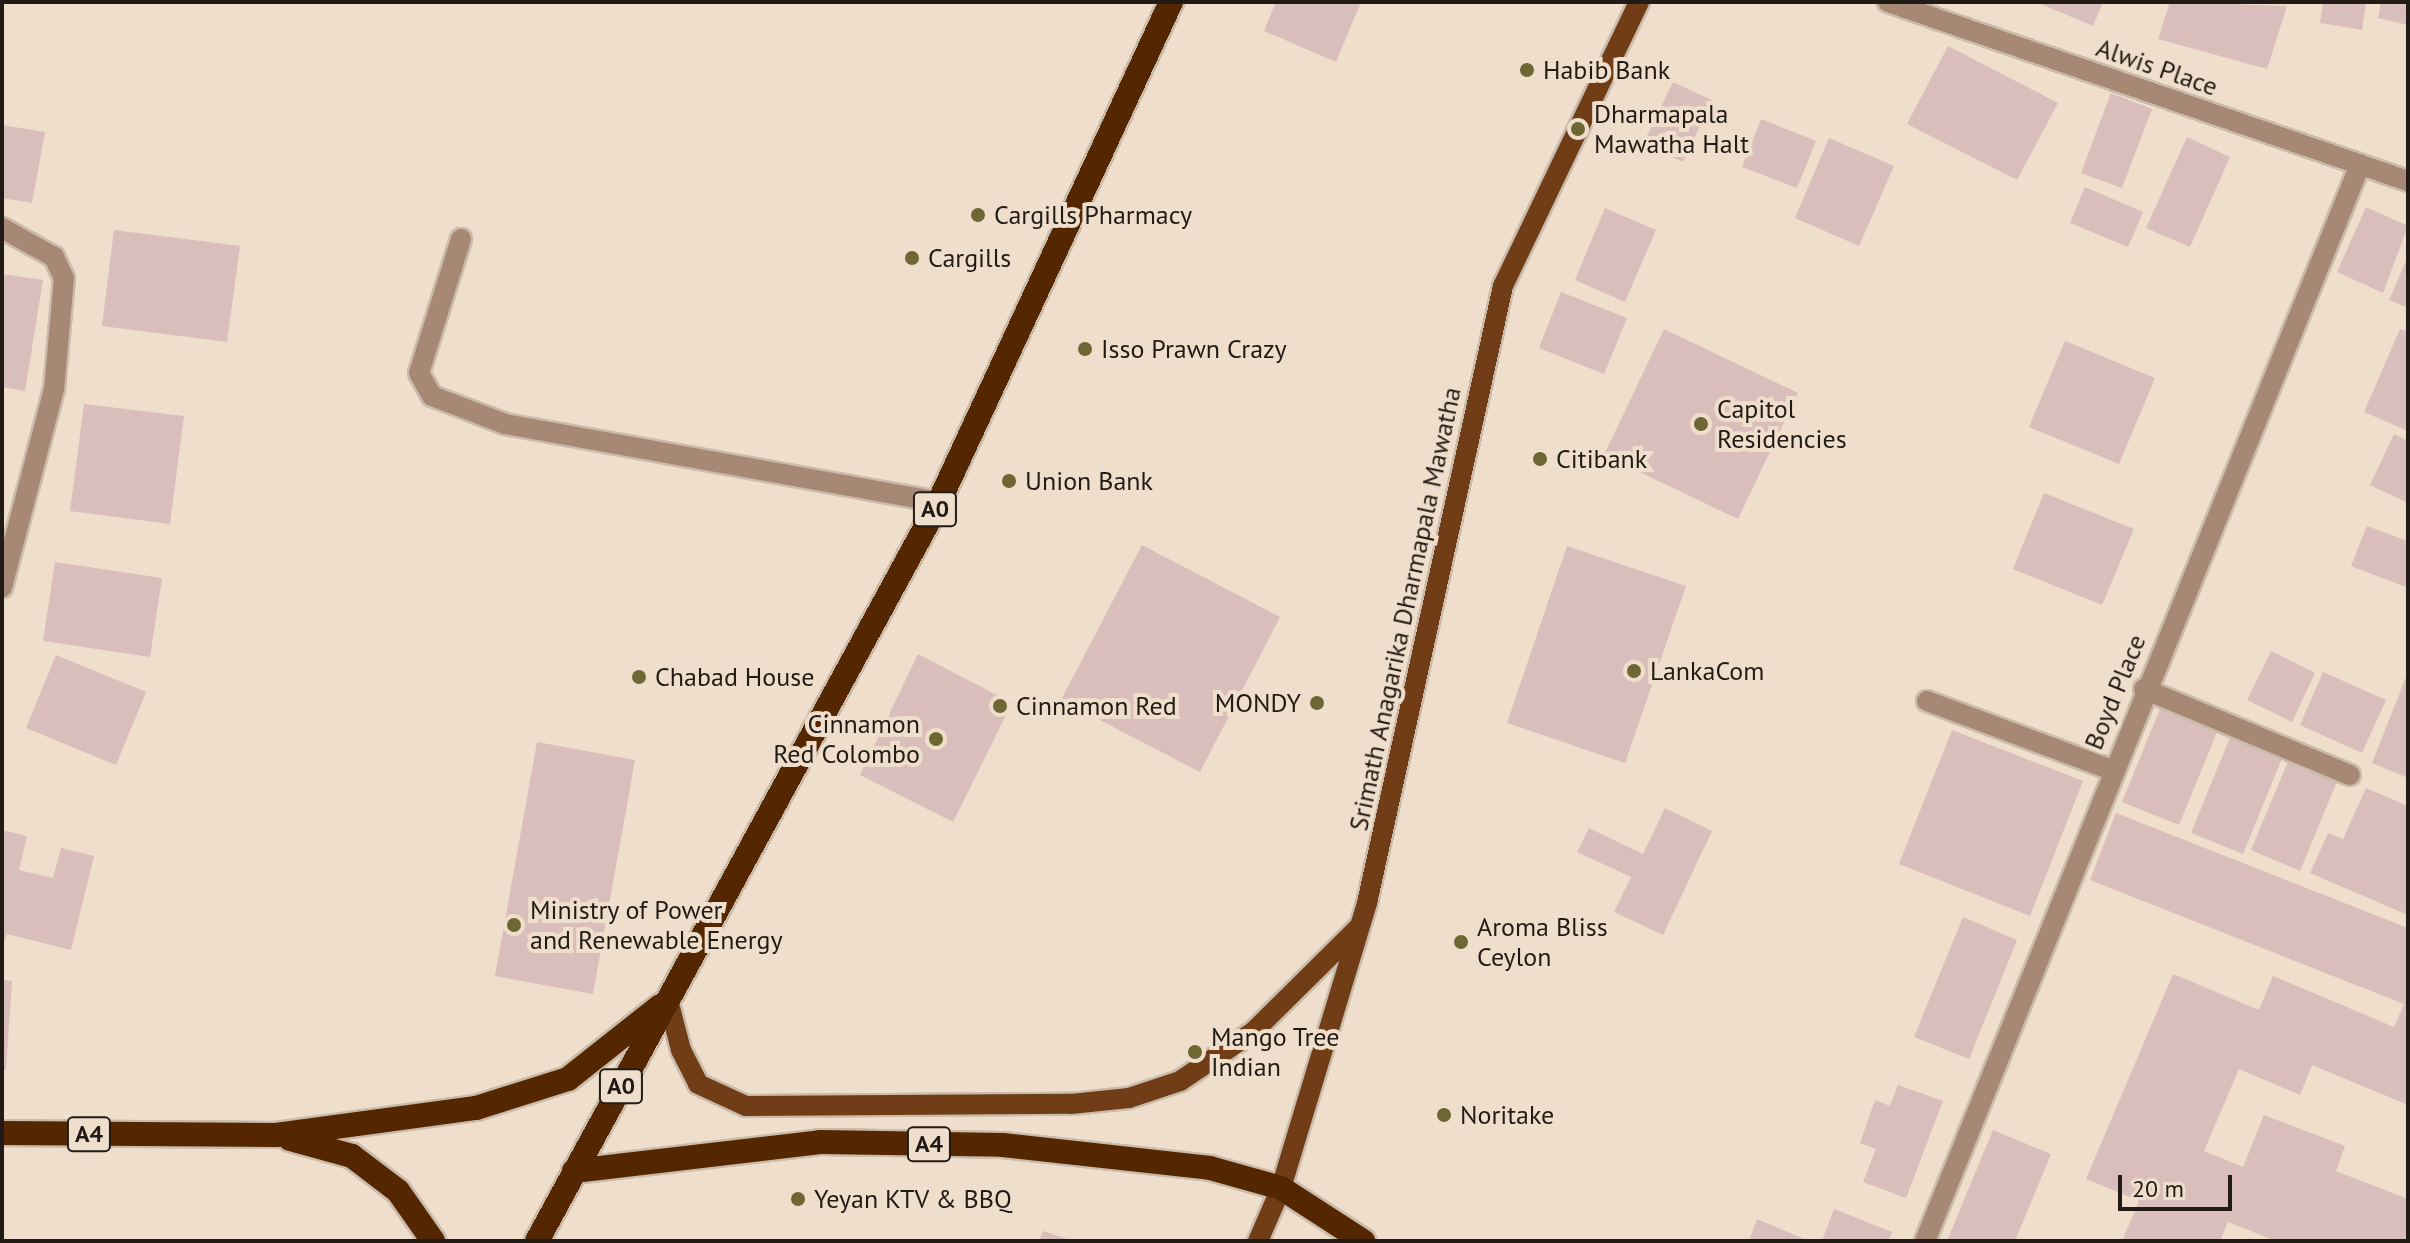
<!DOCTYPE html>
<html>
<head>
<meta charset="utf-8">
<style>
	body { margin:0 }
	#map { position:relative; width:2410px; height:1243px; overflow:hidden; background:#efdecc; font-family:"PT Sans",sans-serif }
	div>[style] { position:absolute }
	.building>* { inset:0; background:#d9bebb }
	.roads { filter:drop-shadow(2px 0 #cabbab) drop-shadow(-2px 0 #cabbab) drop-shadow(0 2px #cabbab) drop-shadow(0 -2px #cabbab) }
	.minor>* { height:20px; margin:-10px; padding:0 10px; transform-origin:10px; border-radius:10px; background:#a68874 }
	.major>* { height:20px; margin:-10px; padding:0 10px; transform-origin:10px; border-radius:10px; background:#703d17 }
	.highway>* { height:24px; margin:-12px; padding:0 12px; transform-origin:12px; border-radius:12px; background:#552700 }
	.dots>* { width:22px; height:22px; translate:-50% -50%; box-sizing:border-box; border:4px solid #efdecc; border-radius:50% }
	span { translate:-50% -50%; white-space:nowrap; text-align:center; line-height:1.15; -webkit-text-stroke:8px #efdecc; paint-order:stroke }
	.shield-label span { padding:2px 6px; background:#efdecc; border:2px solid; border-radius:6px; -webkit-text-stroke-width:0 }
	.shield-label { font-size:24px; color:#221b15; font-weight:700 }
	.street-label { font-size:26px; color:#221b15 }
	.poi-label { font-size:26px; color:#221b15 }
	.left { translate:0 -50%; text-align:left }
	.right { translate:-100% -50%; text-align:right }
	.frame { position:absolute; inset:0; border:4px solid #221b15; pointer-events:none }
	.scale { position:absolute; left:2118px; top:1175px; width:114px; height:36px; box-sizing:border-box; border:4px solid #221b15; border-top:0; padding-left:10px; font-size:24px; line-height:28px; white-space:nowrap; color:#221b15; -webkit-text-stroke:6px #efdecc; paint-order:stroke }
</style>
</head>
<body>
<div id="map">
	<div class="building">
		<div style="clip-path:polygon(1276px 2px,1361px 2px,1336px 62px,1264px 31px)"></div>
		<div style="clip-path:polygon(2036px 2px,2103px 2px,2093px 26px)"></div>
		<div style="clip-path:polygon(2170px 2px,2287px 6px,2267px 69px,2158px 39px)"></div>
		<div style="clip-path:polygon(2323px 2px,2366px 2px,2362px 30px,2320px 23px)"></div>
		<div style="clip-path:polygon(2381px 2px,2408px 2px,2408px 25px,2378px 18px)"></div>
		<div style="clip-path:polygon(1948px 46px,2058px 103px,2017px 180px,1907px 124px)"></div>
		<div style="clip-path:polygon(1673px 82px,1712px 100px,1683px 162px,1643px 144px)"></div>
		<div style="clip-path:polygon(2111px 93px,2152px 109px,2122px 188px,2081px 173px)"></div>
		<div style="clip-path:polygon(1761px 119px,1816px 141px,1797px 188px,1742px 167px)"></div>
		<div style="clip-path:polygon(2px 125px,45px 132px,32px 203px,2px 198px)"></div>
		<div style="clip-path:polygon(2187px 137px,2230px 157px,2190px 247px,2146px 228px)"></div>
		<div style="clip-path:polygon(1829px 138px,1894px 166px,1859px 246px,1795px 218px)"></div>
		<div style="clip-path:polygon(2085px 187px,2143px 212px,2128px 247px,2070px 223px)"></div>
		<div style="clip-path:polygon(2366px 207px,2408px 226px,2383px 293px,2337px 272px)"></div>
		<div style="clip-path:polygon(1605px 208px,1656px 230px,1625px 302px,1575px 280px)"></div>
		<div style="clip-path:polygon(114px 230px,240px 246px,227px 342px,102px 326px)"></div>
		<div style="clip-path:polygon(2408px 256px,2408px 308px,2389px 300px)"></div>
		<div style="clip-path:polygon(2px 274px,43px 280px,25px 391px,2px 387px)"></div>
		<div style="clip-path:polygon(1561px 292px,1627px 318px,1604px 374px,1539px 348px)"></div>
		<div style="clip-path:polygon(1664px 329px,1798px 393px,1738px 519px,1604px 455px)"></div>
		<div style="clip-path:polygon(2400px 329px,2408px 332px,2408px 431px,2364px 412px)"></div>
		<div style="clip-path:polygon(2065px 341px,2155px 378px,2119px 464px,2029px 427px)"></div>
		<div style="clip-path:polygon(84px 404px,184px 416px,170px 524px,70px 511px)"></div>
		<div style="clip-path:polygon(2394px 434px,2408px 441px,2408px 503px,2370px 485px)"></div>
		<div style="clip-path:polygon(2044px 493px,2134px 529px,2102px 605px,2013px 569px)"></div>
		<div style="clip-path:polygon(2367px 526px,2408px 541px,2408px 588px,2351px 566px)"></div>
		<div style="clip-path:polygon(1142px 545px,1280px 617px,1200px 772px,1061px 700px)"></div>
		<div style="clip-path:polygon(1567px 546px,1686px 586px,1625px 763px,1507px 723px)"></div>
		<div style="clip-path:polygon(55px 562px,162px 578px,150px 657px,43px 641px)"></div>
		<div style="clip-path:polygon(2271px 651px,2315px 673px,2292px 722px,2247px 700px)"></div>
		<div style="clip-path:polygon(918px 654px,1012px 703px,953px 822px,860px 775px)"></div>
		<div style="clip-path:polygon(56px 655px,146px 692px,116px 765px,26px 728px)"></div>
		<div style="clip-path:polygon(2323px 672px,2386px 700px,2362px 753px,2300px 725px)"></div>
		<div style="clip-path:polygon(2408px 672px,2408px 778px,2372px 763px)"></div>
		<div style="clip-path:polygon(2160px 709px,2217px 732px,2179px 825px,2122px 802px)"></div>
		<div style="clip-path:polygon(1952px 730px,2083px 781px,2030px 916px,1899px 864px)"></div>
		<div style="clip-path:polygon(2231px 735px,2283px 756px,2243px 854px,2191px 833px)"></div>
		<div style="clip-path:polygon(537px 742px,635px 760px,593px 994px,495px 976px)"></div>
		<div style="clip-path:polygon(2289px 759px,2338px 779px,2300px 871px,2251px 850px)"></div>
		<div style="clip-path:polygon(2366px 788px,2408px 806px,2408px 915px,2310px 873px,2328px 833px,2343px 839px)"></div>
		<div style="clip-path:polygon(1665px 808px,1712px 831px,1663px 935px,1614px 912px,1631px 877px,1577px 852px,1589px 828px,1643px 854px)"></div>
		<div style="clip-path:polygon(2116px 813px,2408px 928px,2408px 1105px,2312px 1065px,2300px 1095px,2239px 1069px,2204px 1151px,2243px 1167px,2264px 1115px,2345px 1146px,2336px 1171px,2408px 1199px,2408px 1241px,2276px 1241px,2228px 1222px,2220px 1241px,2122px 1241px,2139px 1201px,2086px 1179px,2173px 974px,2259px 1010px,2273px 976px,2394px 1027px,2404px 1004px,2090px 880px)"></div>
		<div style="clip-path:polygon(2px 830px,27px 836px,19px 870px,53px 878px,61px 848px,94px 856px,71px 950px,7px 934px,2px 948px)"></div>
		<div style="clip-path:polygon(1963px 917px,2017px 940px,1969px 1059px,1914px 1037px)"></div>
		<div style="clip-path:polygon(2px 980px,12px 981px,6px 1070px,2px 1070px)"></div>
		<div style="clip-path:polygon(1898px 1085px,1943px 1101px,1906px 1198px,1863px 1182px,1876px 1149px,1860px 1143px,1875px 1100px,1890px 1106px)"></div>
		<div style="clip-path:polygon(1993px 1130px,2051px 1154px,2015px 1241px,1947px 1241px)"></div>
		<div style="clip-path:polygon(1834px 1209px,1892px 1232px,1888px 1241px,1822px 1241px)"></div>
		<div style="clip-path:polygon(1757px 1219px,1809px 1241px,1749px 1241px)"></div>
		<div style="clip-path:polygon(1043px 1231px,1070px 1240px,1070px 1241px,1039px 1241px)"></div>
	</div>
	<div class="roads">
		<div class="minor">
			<div style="left:1888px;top:2px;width:550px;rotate:19deg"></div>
			<div style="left:2px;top:228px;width:60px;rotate:29.1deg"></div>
			<div style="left:54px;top:257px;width:23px;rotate:65deg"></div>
			<div style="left:64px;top:278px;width:111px;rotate:95.1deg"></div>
			<div style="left:54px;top:389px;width:205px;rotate:104.7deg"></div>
			<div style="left:461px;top:239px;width:140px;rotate:107.4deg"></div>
			<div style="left:419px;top:373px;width:26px;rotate:61deg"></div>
			<div style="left:432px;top:396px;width:78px;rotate:21deg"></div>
			<div style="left:505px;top:424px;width:441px;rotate:10.2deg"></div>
			<div style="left:2144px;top:689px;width:223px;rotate:22.7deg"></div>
			<div style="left:1927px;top:701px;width:197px;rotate:20.5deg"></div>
			<div style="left:1925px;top:1241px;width:1161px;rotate:-67.99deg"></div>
		</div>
		<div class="major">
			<div style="left:668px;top:1000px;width:52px;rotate:75.4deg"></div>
			<div style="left:681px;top:1050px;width:38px;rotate:63deg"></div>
			<div style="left:698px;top:1084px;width:53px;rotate:24.6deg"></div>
			<div style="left:746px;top:1106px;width:325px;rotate:-0.4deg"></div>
			<div style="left:1071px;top:1104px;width:58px;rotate:-5.9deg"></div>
			<div style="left:1129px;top:1098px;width:54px;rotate:-18.4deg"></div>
			<div style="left:1180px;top:1081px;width:88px;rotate:-33.9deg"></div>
			<div style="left:1253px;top:1032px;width:148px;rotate:-44.7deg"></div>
			<div style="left:1258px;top:1241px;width:58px;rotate:-66.5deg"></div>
			<div style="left:1281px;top:1188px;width:298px;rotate:-73.2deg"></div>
			<div style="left:1367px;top:903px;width:632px;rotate:-77.57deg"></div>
			<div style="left:1503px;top:286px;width:315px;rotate:-64.4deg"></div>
		</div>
		<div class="highway">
			<div style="left:2px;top:1133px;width:274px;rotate:0.4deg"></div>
			<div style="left:276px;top:1135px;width:202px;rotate:-7.7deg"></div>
			<div style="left:476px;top:1108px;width:96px;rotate:-17.5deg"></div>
			<div style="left:568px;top:1079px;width:117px;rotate:-38.4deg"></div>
			<div style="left:290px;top:1139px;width:64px;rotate:15.3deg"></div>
			<div style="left:352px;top:1156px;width:58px;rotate:37.3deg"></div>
			<div style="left:398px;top:1191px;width:61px;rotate:55deg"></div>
			<div style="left:574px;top:1171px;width:248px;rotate:-6.7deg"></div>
			<div style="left:820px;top:1142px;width:183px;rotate:0.9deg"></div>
			<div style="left:1003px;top:1145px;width:208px;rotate:6.3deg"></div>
			<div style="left:1210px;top:1168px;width:74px;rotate:15.7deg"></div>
			<div style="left:1281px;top:1188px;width:98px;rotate:32.9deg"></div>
			<div style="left:537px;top:1241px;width:841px;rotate:-61.45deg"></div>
			<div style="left:939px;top:502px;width:551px;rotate:-65.11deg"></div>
		</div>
	</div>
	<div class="dots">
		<div style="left:1527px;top:70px;background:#6e6633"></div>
		<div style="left:1578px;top:129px;background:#6e6633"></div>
		<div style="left:978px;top:215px;background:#6e6633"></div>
		<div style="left:912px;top:258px;background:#6e6633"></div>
		<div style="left:1085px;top:349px;background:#6e6633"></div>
		<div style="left:1701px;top:424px;background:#6e6633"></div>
		<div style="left:1540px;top:459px;background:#6e6633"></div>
		<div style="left:1009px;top:481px;background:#6e6633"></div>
		<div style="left:1634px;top:671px;background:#6e6633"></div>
		<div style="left:639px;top:677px;background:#6e6633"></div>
		<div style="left:1317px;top:703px;background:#6e6633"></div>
		<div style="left:1000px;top:706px;background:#6e6633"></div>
		<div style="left:936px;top:739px;background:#6e6633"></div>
		<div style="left:514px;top:925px;background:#6e6633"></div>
		<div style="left:1461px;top:942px;background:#6e6633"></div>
		<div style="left:1195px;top:1052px;background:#6e6633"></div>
		<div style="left:1444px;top:1115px;background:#6e6633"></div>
		<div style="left:798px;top:1199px;background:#6e6633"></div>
	</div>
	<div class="shield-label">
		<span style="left:935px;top:509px">A0</span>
		<span style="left:621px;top:1086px">A0</span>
		<span style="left:89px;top:1134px">A4</span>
		<span style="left:929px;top:1144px">A4</span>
	</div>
	<div class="street-label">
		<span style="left:2157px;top:67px;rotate:19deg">Alwis Place</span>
		<span style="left:1405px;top:609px;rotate:-78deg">Srimath Anagarika Dharmapala Mawatha</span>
		<span style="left:2115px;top:692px;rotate:-68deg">Boyd Place</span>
	</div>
	<div class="poi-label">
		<span class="left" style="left:1543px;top:70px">Habib Bank</span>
		<span class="left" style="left:1594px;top:129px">Dharmapala<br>Mawatha Halt</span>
		<span class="left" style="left:994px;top:215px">Cargills Pharmacy</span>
		<span class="left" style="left:928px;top:258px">Cargills</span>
		<span class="left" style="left:1101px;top:349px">Isso Prawn Crazy</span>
		<span class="left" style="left:1717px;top:424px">Capitol<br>Residencies</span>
		<span class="left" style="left:1556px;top:459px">Citibank</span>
		<span class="left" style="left:1025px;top:481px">Union Bank</span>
		<span class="left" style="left:1650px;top:671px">LankaCom</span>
		<span class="left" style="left:655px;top:677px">Chabad House</span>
		<span class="right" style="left:1301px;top:703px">MONDY</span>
		<span class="left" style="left:1016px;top:706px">Cinnamon Red</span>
		<span class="right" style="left:920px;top:739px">Cinnamon<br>Red Colombo</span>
		<span class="left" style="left:530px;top:925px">Ministry of Power<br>and Renewable Energy</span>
		<span class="left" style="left:1477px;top:942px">Aroma Bliss<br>Ceylon</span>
		<span class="left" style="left:1211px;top:1052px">Mango Tree<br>Indian</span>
		<span class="left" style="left:1460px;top:1115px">Noritake</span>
		<span class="left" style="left:814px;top:1199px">Yeyan KTV &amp; BBQ</span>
	</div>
	<div class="frame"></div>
	<div class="scale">20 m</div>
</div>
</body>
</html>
